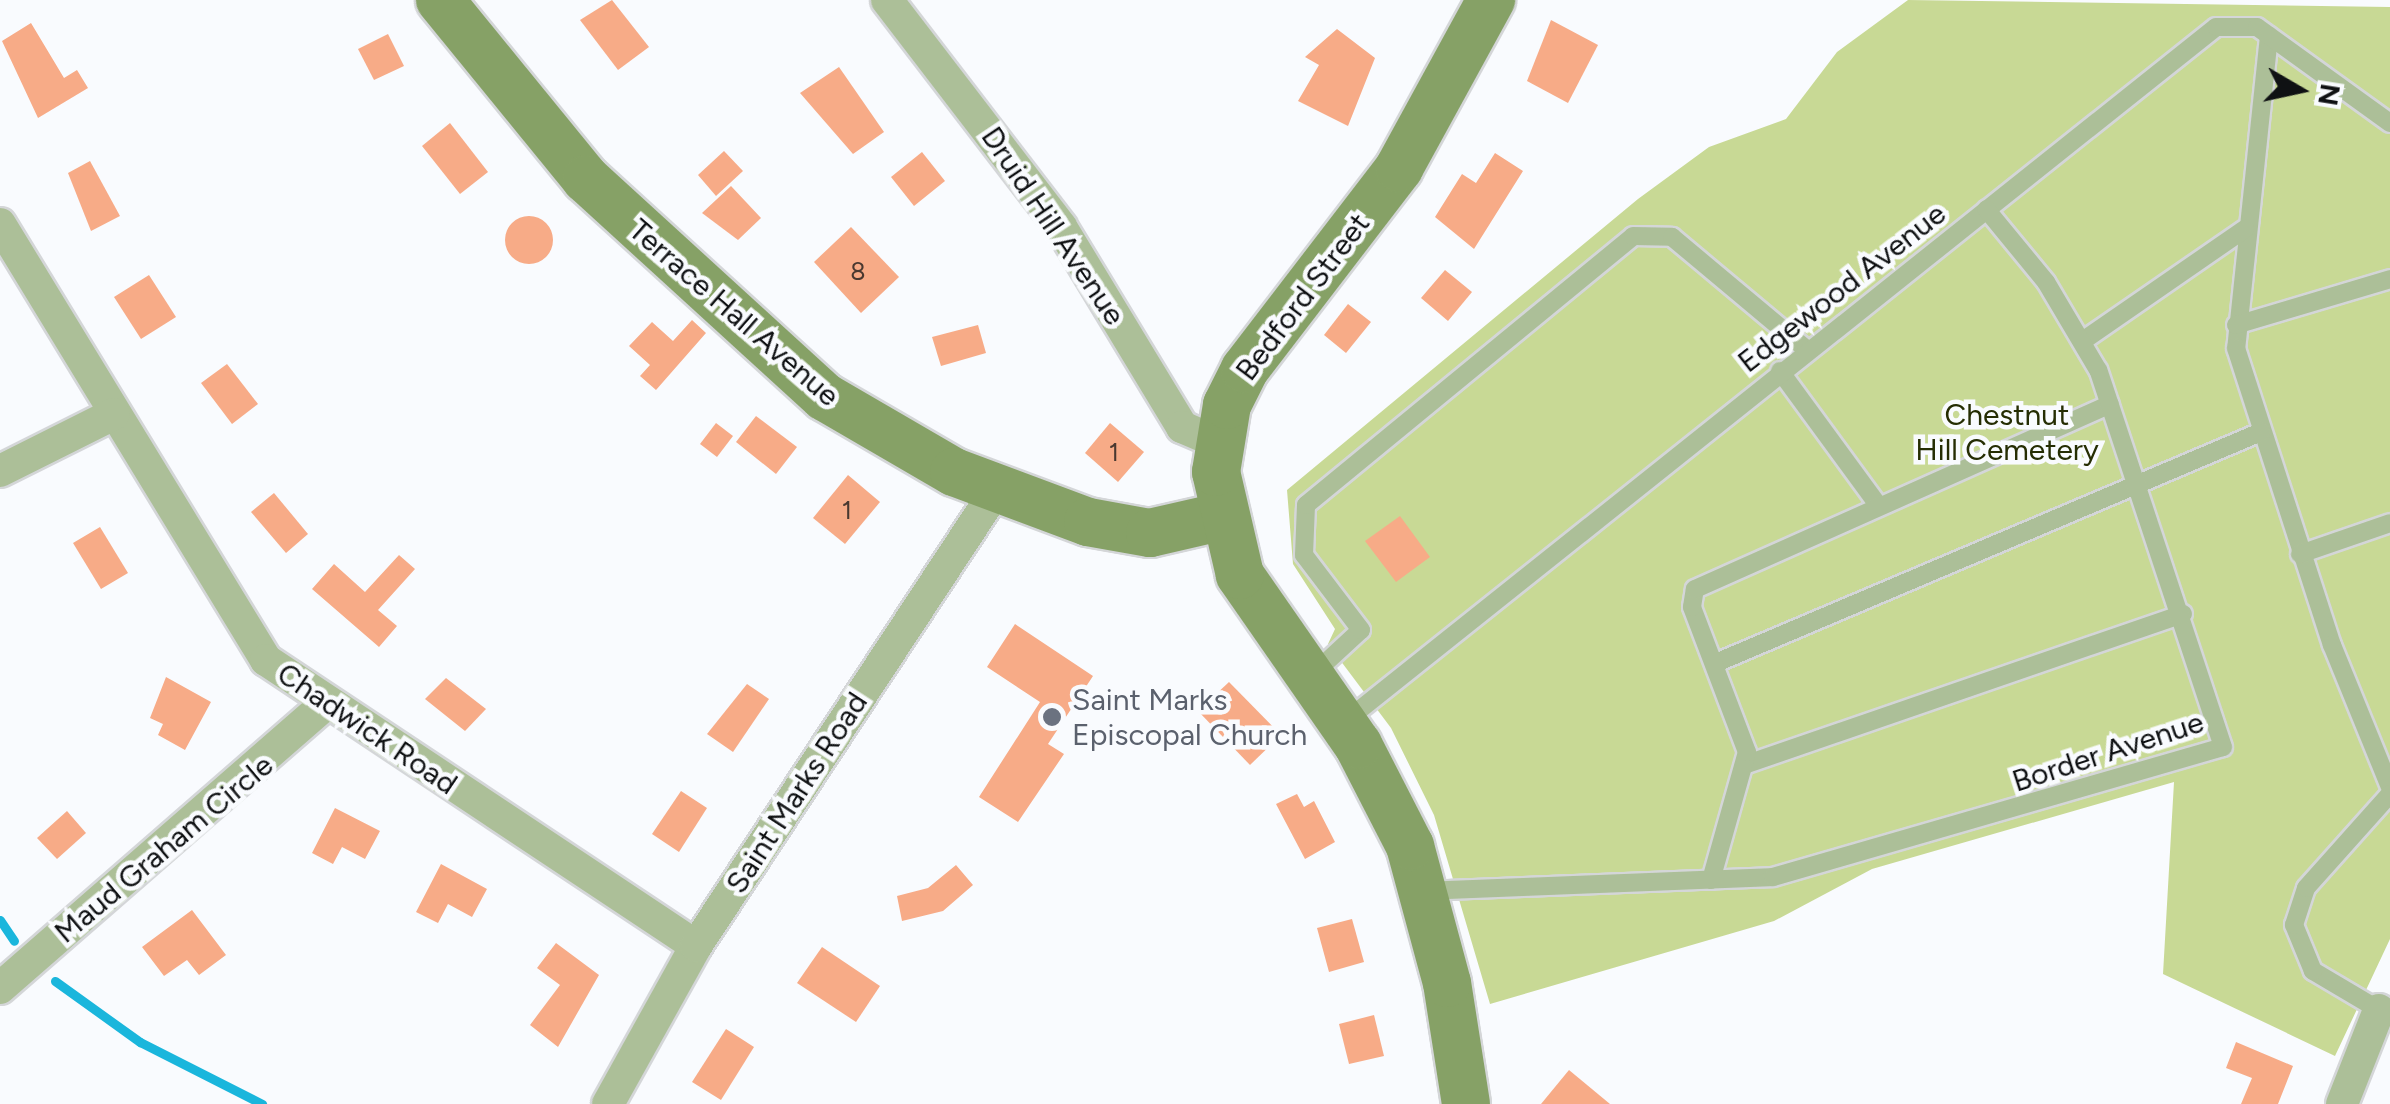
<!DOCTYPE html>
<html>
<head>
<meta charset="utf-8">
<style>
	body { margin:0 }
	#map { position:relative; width:2390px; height:1104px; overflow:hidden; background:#f9fbfe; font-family:Figtree,sans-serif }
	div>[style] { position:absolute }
	.green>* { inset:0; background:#c8d995 }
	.stream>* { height:9px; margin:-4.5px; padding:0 4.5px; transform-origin:4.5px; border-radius:4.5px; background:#1ab6dc }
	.building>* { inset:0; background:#f7ab87 }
	.round { border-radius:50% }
	.roads { filter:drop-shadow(2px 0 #d4d6d8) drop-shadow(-2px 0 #d4d6d8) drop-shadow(0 2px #d4d6d8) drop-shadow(0 -2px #d4d6d8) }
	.lane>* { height:18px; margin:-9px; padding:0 9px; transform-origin:9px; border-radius:9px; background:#acbf98 }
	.street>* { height:32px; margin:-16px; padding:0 16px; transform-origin:16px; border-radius:16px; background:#acbf98 }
	.secondary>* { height:48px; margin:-24px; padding:0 24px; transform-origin:24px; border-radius:24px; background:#86a166 }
	.dots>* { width:28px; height:28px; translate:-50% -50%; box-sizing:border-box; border:5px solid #f9fbfe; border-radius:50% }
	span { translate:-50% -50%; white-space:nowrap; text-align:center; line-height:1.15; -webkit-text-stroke:9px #f9fbfe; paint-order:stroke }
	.number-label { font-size:25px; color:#493830 }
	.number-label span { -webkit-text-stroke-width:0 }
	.street-label { font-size:30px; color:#0f1113 }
	.park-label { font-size:30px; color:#252d03 }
	.worship-label { font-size:30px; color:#5b616d }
	.left { translate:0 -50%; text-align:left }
	.north { position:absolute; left:2250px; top:40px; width:100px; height:100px; -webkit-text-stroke:8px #f9fbfe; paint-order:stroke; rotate:99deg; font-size:28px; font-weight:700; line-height:40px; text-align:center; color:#0f1113 }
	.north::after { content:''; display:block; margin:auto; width:35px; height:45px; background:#0f1113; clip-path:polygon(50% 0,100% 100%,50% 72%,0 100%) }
</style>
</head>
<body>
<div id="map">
	<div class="green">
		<div style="clip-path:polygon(1908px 0,2390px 7px,2390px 939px,2335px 1056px,2163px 974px,2174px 782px,1872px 869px,1774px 921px,1490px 1004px,1434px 815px,1391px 728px,1328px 644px,1335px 629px,1293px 564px,1287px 490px,1638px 199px,1709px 147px,1786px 119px,1837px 52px)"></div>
	</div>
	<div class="stream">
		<div style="left:0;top:920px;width:25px;rotate:56deg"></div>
		<div style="left:55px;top:981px;width:105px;rotate:35.7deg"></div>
		<div style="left:140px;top:1042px;width:137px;rotate:26.9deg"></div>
	</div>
	<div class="building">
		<div style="clip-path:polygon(612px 0,649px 47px,618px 70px,580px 20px)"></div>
		<div style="clip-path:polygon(1551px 20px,1598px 45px,1568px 103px,1527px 81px)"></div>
		<div style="clip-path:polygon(31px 23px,64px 78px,77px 70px,88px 88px,38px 118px,2px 41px)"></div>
		<div style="clip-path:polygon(1337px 29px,1375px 58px,1348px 126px,1298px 101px,1319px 65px,1305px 57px)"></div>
		<div style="clip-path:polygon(388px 34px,404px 66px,374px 80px,358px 49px)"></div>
		<div style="clip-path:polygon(839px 67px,884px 132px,853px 154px,800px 93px)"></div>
		<div style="clip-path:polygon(450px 123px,488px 172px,460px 194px,422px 146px)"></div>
		<div style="clip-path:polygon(724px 151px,743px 171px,716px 196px,698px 175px)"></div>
		<div style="clip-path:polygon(922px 152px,945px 181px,914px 206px,891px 177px)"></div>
		<div style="clip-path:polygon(1495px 153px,1523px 171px,1474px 249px,1435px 217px,1462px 174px,1476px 183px)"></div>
		<div style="clip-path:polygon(90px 161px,120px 216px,91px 231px,68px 173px)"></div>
		<div style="clip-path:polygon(731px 186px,761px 218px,738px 240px,702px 213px)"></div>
		<div class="round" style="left:505px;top:216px;width:48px;height:48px"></div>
		<div style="clip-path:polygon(851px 227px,899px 277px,861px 313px,814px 262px)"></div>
		<div style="clip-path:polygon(1445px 270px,1472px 292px,1448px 321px,1421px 298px)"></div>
		<div style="clip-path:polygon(149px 275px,176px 317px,141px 339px,114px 297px)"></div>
		<div style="clip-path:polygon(1348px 304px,1371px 322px,1346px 353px,1324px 335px)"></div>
		<div style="clip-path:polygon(692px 320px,706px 333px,656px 390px,640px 376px,650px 365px,629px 346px,652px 322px,673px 341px)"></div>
		<div style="clip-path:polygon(978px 325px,986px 353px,941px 366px,932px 337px)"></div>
		<div style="clip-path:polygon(227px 364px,258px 404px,232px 424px,201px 383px)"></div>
		<div style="clip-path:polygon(756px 416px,797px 447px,776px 474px,736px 442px)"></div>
		<div style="clip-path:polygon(716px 423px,733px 436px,717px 457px,700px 444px)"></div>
		<div style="clip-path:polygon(1110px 423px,1144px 452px,1118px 482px,1085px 453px)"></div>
		<div style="clip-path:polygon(848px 475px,880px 502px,845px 544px,813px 518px)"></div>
		<div style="clip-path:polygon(274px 493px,308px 534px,286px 553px,251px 512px)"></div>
		<div style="clip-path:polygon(1400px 516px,1430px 557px,1396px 582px,1365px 541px)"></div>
		<div style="clip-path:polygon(100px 527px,128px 573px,101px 589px,73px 543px)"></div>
		<div style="clip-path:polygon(399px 555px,415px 569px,378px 610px,397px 626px,379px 647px,312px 589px,334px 564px,365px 592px)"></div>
		<div style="clip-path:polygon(1015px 624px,1093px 676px,1048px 744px,1064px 754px,1018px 822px,979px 797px,1040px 702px,987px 667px)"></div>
		<div style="clip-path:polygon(166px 677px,211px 702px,185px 750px,158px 735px,163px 724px,150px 718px)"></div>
		<div style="clip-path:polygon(446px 678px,486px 709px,465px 731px,425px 699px)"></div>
		<div style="clip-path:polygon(1229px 682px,1281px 735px,1250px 765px,1198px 711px)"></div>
		<div style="clip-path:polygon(747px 684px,769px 699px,733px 752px,707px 734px)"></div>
		<div style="clip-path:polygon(681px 791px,707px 808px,679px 852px,652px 834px)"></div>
		<div style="clip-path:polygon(1297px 794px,1304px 807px,1314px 801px,1335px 842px,1305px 859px,1276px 804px)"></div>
		<div style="clip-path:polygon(335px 808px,380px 831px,365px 859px,342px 847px,333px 864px,312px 853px)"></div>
		<div style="clip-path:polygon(67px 811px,86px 833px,57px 859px,37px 838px)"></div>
		<div style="clip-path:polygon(441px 864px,487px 889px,472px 917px,448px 904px,438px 923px,416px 912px)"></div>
		<div style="clip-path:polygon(956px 865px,973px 885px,943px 911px,902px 921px,897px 896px,928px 888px)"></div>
		<div style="clip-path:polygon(192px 910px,226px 955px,199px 975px,187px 960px,164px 976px,142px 947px)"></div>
		<div style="clip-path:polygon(1352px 919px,1364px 962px,1329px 972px,1317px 928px)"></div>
		<div style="clip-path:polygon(556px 943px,599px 975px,558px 1047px,530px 1025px,560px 985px,537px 968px)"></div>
		<div style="clip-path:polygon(822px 947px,880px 986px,856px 1022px,797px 983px)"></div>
		<div style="clip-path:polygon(1374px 1015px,1384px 1056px,1349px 1064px,1339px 1024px)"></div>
		<div style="clip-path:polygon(726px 1029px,754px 1047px,721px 1100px,692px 1082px)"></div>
		<div style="clip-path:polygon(2236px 1042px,2293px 1066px,2278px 1104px,2241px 1104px,2252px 1078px,2226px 1068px)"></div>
		<div style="clip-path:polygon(1569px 1070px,1610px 1104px,1541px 1104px)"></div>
	</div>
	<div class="roads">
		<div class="lane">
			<div style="left:2269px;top:36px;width:314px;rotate:96deg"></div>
			<div style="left:2236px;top:348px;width:312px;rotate:72.1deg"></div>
			<div style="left:2332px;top:645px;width:153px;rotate:67.8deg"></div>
			<div style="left:2236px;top:325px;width:161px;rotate:-16.6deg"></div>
			<div style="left:2084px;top:340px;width:196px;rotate:-34.6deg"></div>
			<div style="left:1780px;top:371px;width:166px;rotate:53.8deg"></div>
			<div style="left:2300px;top:554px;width:95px;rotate:-19deg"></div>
			<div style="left:1718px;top:662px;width:590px;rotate:-22.96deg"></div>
			<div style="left:1310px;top:677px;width:69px;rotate:-42.7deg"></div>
			<div style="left:1361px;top:630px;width:94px;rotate:-127.2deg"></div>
			<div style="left:1304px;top:555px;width:50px;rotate:-87.7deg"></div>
			<div style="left:1306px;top:505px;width:423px;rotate:-39.4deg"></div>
			<div style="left:1633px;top:236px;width:39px;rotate:1deg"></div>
			<div style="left:1672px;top:237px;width:175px;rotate:39.9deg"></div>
			<div style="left:1343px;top:723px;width:1116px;rotate:-38.56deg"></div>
			<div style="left:2216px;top:27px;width:41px"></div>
			<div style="left:2257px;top:27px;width:164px;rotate:35.8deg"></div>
			<div style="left:1747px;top:764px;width:461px;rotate:-19deg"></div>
			<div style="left:1711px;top:880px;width:133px;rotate:-74.3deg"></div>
			<div style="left:1747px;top:752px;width:155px;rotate:-110.8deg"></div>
			<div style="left:1692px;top:607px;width:18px;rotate:-81deg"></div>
			<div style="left:1695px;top:589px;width:454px;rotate:-24deg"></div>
			<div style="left:1425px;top:891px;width:348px;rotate:-2.3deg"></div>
			<div style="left:1773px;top:877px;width:468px;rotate:-16.1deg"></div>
			<div style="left:2223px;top:747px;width:397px;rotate:-108.3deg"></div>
			<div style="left:2098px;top:370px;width:102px;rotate:-120.6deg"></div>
			<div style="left:2046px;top:282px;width:94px;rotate:-129.4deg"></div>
			<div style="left:2379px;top:1010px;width:77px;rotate:-149.4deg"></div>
			<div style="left:2313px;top:971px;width:50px;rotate:-112.4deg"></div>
			<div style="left:2294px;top:925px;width:39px;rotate:-72deg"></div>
			<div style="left:2306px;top:888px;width:126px;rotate:-48.2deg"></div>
		</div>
		<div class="street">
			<div style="left:887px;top:0;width:286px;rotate:52.5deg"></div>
			<div style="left:1061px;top:227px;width:234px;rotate:58.8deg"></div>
			<div style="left:1182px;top:427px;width:40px;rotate:23.4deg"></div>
			<div style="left:0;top:224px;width:511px;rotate:58.61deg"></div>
			<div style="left:266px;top:660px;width:516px;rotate:33.63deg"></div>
			<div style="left:0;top:471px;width:127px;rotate:-26.6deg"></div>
			<div style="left:0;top:988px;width:430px;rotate:-41.1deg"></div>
			<div style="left:608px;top:1104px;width:181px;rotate:-60.9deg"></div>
			<div style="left:696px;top:946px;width:547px;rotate:-56.63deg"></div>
			<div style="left:2342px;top:1104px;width:101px;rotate:-68.5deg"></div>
		</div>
		<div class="secondary">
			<div style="left:440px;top:0;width:231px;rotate:50.8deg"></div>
			<div style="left:586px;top:179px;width:323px;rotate:42.4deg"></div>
			<div style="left:825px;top:397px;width:149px;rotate:30.2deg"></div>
			<div style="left:954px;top:472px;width:143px;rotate:20.5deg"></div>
			<div style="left:1088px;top:522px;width:63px;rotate:10.1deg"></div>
			<div style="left:1150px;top:533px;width:72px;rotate:-12.9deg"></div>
			<div style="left:1466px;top:1104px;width:122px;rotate:-98.9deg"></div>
			<div style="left:1447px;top:983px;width:142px;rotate:-105.1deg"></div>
			<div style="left:1410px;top:846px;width:114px;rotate:-117.2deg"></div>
			<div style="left:1358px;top:745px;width:207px;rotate:-124.8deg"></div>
			<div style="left:1240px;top:575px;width:106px;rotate:-103.1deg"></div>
			<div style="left:1216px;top:472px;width:68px;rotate:-80.7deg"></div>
			<div style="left:1227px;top:405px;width:40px;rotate:-63.4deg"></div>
			<div style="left:1245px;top:369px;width:253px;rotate:-52.5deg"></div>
			<div style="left:1399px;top:168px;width:192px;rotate:-61.3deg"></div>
		</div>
	</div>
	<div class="dots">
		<div style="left:1052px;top:717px;background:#6b7280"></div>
	</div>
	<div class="number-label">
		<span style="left:858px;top:271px">8</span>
		<span style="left:1114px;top:452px">1</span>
		<span style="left:847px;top:510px">1</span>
	</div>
	<div class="street-label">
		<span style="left:1053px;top:226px;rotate:56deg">Druid Hill Avenue</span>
		<span style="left:1842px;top:288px;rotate:-38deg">Edgewood Avenue</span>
		<span style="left:1303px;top:297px;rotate:-53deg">Bedford Street</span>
		<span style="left:734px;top:313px;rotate:41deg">Terrace Hall Avenue</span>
		<span style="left:367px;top:729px;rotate:34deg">Chadwick Road</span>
		<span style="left:2108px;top:752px;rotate:-18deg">Border Avenue</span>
		<span style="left:797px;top:793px;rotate:-57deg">Saint Marks Road</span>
		<span style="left:164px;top:849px;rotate:-40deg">Maud Graham Circle</span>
	</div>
	<div class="park-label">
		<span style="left:2007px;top:432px">Chestnut<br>Hill Cemetery</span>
	</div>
	<div class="worship-label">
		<span class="left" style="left:1072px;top:717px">Saint Marks<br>Episcopal Church</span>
	</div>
	<div class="north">N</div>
</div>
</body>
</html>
